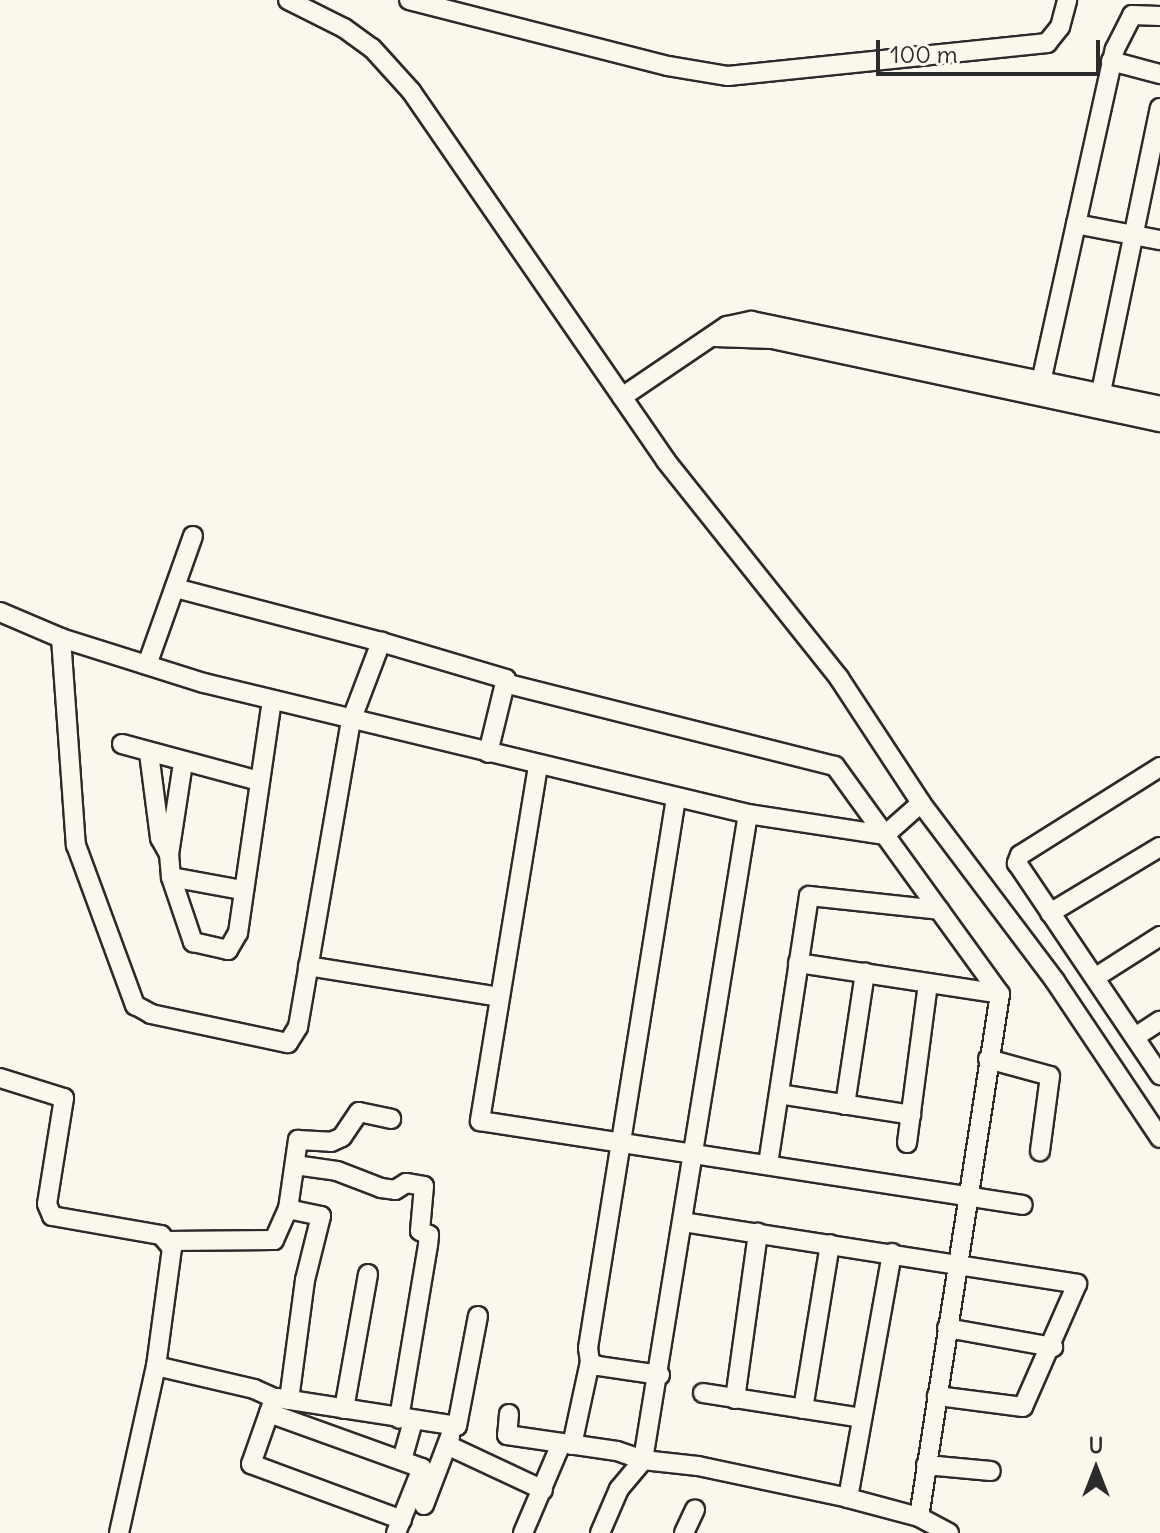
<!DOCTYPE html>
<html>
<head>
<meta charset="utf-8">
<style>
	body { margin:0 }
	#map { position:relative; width:1160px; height:1533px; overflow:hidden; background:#fbf7ec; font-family:Delius,sans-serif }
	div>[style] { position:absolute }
	.roads { filter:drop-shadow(2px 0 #2b2b2b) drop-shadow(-2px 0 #2b2b2b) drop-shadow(0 2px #2b2b2b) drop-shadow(0 -2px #2b2b2b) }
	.minor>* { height:18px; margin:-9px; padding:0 9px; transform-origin:9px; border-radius:9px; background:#fbf7ec }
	span { translate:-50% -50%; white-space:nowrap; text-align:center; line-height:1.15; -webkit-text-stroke:6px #fbf7ec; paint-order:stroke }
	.north { position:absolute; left:1056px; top:1429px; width:80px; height:80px; -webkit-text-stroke:6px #fbf7ec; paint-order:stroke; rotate:0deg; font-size:22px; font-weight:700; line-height:32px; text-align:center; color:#2b2b2b }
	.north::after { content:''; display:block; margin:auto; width:28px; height:36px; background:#2b2b2b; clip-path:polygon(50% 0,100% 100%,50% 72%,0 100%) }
	.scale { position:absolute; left:876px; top:40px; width:224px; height:36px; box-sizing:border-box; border:4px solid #2b2b2b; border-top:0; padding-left:10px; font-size:24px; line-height:28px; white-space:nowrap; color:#2b2b2b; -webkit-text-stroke:6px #fbf7ec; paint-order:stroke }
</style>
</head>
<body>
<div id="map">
	<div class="roads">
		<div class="minor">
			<div style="left:288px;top:0;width:63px;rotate:26.6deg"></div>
			<div style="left:344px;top:28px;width:34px;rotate:36deg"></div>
			<div style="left:372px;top:48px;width:58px;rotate:47.8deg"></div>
			<div style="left:411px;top:91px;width:449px;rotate:55.4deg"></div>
			<div style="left:666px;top:461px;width:278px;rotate:51.4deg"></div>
			<div style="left:839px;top:678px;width:149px;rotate:56.7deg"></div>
			<div style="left:921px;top:803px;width:223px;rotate:53deg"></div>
			<div style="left:1055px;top:981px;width:189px;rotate:56.2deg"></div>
			<div style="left:409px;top:0;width:267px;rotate:14.3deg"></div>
			<div style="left:668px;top:66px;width:61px;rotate:9.5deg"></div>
			<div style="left:728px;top:76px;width:321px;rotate:-5.9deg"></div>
			<div style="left:1047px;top:43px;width:21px;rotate:-51deg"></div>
			<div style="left:1060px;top:27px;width:28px;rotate:-75deg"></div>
			<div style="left:1111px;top:61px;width:51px;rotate:14.9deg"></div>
			<div style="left:1076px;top:224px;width:86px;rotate:10.8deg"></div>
			<div style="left:715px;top:337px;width:57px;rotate:2deg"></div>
			<div style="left:772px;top:339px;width:397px;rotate:12.1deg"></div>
			<div style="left:1039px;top:391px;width:350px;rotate:-77.5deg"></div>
			<div style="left:1115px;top:49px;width:38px;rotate:-63deg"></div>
			<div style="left:1132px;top:15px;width:28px;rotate:2deg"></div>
			<div style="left:1101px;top:392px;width:290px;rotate:-78.3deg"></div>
			<div style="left:622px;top:397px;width:127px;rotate:-34.1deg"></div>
			<div style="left:727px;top:326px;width:25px;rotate:-12deg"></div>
			<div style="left:751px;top:321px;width:418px;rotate:11.7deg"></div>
			<div style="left:0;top:612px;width:66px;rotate:23.1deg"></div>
			<div style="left:61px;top:638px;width:150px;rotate:17.5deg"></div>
			<div style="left:204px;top:683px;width:560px;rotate:13.54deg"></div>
			<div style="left:748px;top:814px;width:139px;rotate:8.7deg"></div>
			<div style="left:885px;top:835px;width:48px;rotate:-41.6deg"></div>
			<div style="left:61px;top:638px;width:208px;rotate:85.9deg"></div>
			<div style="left:76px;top:845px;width:171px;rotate:69.8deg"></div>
			<div style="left:135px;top:1005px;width:18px;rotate:29deg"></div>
			<div style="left:151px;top:1014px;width:140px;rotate:12deg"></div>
			<div style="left:288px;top:1043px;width:19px;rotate:-58deg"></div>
			<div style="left:298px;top:1027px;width:311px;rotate:-80.2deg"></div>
			<div style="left:351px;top:721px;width:85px;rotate:-69.2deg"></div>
			<div style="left:381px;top:642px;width:213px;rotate:-165.3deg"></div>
			<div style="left:381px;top:642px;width:130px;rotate:16.5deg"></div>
			<div style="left:506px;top:679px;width:76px;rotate:103.7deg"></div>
			<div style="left:147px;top:665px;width:137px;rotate:-70.4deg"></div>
			<div style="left:508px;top:684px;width:337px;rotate:14.1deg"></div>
			<div style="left:835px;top:766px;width:281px;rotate:54.1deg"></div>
			<div style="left:1000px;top:994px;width:529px;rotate:98.8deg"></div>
			<div style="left:122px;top:744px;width:142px;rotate:15.1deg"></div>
			<div style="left:149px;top:753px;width:86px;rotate:82.6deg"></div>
			<div style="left:160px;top:838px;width:18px;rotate:61deg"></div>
			<div style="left:183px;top:763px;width:92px;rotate:98.7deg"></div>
			<div style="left:169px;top:854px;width:23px;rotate:85deg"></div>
			<div style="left:171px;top:877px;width:69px;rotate:71.3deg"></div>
			<div style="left:193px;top:942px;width:36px;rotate:13deg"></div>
			<div style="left:228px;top:950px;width:20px;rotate:-60deg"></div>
			<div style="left:238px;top:933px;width:234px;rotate:-81.7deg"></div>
			<div style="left:538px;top:766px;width:360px;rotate:99.3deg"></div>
			<div style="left:480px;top:1121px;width:549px;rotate:8.79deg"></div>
			<div style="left:1160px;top:767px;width:165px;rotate:147.8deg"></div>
			<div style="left:1020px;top:855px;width:9px;rotate:111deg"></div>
			<div style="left:1017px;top:863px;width:256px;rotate:56deg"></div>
			<div style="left:171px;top:877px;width:72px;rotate:10.4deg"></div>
			<div style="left:1050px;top:913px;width:128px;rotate:-31deg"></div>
			<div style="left:798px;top:963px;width:204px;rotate:8.7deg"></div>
			<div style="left:308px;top:966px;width:194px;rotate:9.2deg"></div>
			<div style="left:1096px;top:977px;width:76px;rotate:-32.6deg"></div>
			<div style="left:1135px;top:1037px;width:30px;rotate:-33deg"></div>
			<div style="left:988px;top:1059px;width:64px;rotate:15.3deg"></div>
			<div style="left:1050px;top:1076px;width:76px;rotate:97.6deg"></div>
			<div style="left:0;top:1078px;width:67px;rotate:17.4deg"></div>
			<div style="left:64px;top:1098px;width:107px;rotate:99.1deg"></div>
			<div style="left:47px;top:1204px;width:13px;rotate:67deg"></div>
			<div style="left:52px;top:1216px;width:111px;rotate:9.9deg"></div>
			<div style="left:161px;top:1235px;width:17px;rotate:50deg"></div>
			<div style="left:172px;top:1248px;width:119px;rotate:97.7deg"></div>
			<div style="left:156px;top:1366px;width:171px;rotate:102.5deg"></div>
			<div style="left:779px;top:1094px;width:134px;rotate:9deg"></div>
			<div style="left:845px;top:1105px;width:134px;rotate:-81.4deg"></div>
			<div style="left:907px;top:1143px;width:160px;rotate:-82.5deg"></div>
			<div style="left:768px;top:1164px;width:271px;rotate:-81.3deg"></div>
			<div style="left:809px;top:896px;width:131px;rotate:6.1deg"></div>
			<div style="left:295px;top:1165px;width:42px;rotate:8.1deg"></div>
			<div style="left:337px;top:1171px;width:47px;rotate:21.1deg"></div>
			<div style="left:381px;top:1188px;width:14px;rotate:8deg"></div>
			<div style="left:395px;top:1190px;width:13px;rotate:-32deg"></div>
			<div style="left:406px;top:1183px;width:18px;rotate:9deg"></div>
			<div style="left:424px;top:1186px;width:45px;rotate:95.1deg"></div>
			<div style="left:420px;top:1231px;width:10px;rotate:24deg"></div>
			<div style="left:429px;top:1235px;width:10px;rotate:96deg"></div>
			<div style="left:428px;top:1245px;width:176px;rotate:99.5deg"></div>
			<div style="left:683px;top:1222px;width:399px;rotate:8.9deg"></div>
			<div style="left:1077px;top:1284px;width:134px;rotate:113.7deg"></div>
			<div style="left:1023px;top:1407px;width:87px;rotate:-172.7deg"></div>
			<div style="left:168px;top:1241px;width:106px;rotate:-0.5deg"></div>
			<div style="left:274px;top:1240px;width:34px;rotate:-66deg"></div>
			<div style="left:947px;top:1328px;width:108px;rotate:10.2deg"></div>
			<div style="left:156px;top:1366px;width:101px;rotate:13.2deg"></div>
			<div style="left:254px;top:1389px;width:22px;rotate:24deg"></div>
			<div style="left:274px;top:1398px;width:16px;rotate:108deg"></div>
			<div style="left:269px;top:1413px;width:163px;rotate:19.8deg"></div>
			<div style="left:422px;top:1468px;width:70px;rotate:111.8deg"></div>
			<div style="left:660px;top:1375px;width:63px;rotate:-171.7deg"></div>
			<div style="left:598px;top:1366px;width:9px;rotate:-153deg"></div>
			<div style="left:590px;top:1362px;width:14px;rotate:-98deg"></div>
			<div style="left:588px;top:1348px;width:557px;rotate:-80.91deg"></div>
			<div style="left:703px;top:1393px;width:161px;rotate:8.9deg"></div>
			<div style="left:277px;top:1398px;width:182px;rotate:8.8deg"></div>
			<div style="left:457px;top:1426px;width:112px;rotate:-79.2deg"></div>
			<div style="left:735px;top:1399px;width:168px;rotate:-82.1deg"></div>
			<div style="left:289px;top:1400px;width:121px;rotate:-82.4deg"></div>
			<div style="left:305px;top:1280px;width:66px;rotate:-76deg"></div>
			<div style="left:321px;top:1216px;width:34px;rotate:-168deg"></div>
			<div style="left:288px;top:1209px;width:70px;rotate:-81.8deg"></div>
			<div style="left:298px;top:1140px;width:33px;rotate:3deg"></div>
			<div style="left:331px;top:1142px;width:12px;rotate:-24deg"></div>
			<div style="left:342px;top:1137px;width:30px;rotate:-56deg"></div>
			<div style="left:359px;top:1112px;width:33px;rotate:12deg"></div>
			<div style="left:344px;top:1409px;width:137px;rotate:-79.9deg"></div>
			<div style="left:803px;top:1409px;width:167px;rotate:-80.7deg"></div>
			<div style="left:269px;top:1413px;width:54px;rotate:109.4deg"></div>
			<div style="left:251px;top:1464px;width:161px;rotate:20.3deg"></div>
			<div style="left:509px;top:1414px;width:21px;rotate:95deg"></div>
			<div style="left:507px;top:1435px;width:111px;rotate:8.3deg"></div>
			<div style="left:617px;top:1451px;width:28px;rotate:19deg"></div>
			<div style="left:643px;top:1460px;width:55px;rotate:6.2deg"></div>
			<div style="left:698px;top:1466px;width:153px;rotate:12deg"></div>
			<div style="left:848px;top:1498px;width:73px;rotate:15deg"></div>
			<div style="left:919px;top:1517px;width:34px;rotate:28deg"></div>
			<div style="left:447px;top:1445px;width:106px;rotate:25.1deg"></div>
			<div style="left:572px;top:1445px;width:85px;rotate:-77.8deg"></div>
			<div style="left:402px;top:1460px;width:41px;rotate:-74.2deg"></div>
			<div style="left:926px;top:1465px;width:65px;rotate:5.3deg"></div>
			<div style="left:848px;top:1498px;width:249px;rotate:-79.8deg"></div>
			<div style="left:424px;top:1505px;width:73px;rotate:-69.1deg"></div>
			<div style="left:523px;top:1533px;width:97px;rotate:-66.9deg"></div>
			<div style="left:600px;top:1533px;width:48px;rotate:-66.6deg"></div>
			<div style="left:619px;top:1489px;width:38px;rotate:-50deg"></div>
			<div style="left:643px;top:1460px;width:654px;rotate:-80.77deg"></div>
			<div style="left:684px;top:1533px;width:26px;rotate:-65deg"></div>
		</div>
	</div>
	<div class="north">U</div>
	<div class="scale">100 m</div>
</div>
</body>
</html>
